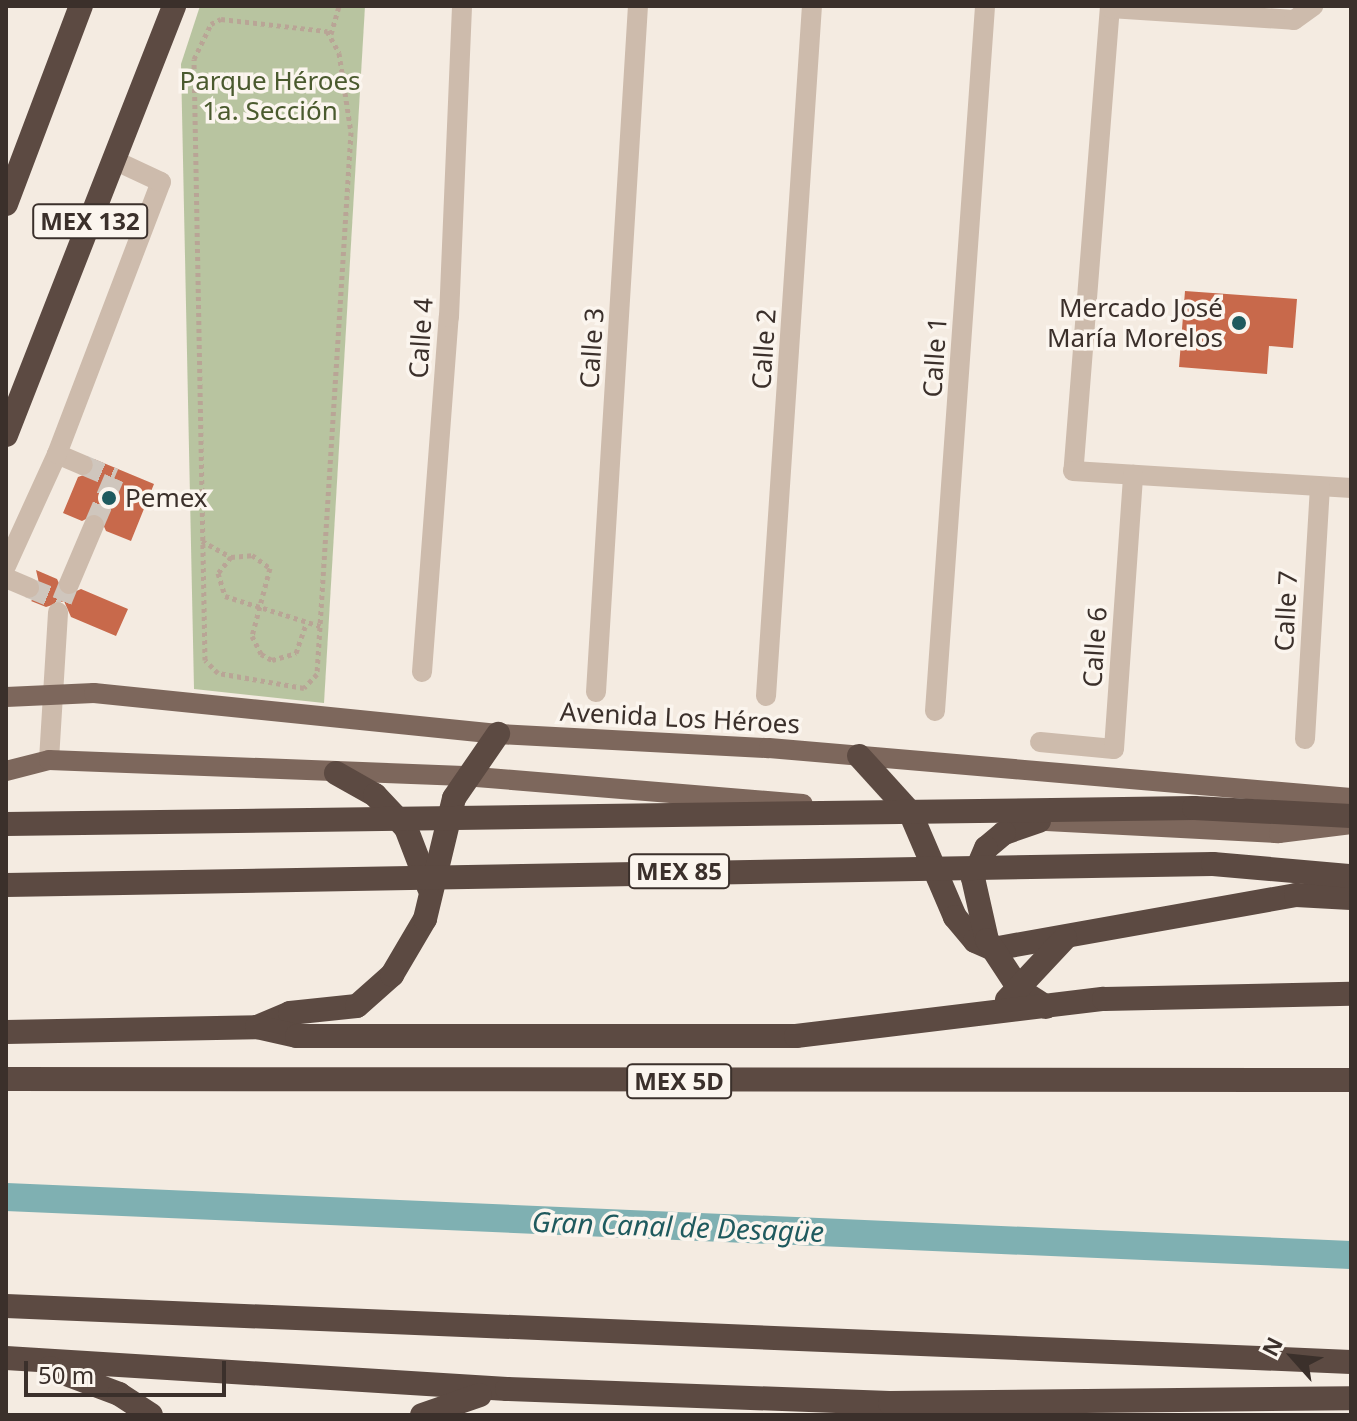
<!DOCTYPE html>
<html>
<head>
<meta charset="utf-8">
<style>
	body { margin:0 }
	#map { position:relative; width:1357px; height:1421px; overflow:hidden; background:#f4ebe1; font-family:"Noto Sans",sans-serif }
	div>[style] { position:absolute }
	.green>* { inset:0; background:#b8c4a0 }
	.canal>* { height:28px; margin:-14px; padding:0 14px; transform-origin:14px; border-radius:14px; background:#7fb0b2 }
	.building>* { inset:0; background:#c8694b }
	.minor-tunnel>* { height:20px; margin-top:-10px; transform-origin:0; background:repeating-linear-gradient(90deg,#cfc6bd 0 20px,transparent 0 30px) }
	.path>* { height:5px; margin-top:-2.5px; transform-origin:0; background:repeating-linear-gradient(90deg,#b9a596 0 4px,transparent 0 8px) }
	.minor>* { height:20px; margin:-10px; padding:0 10px; transform-origin:10px; border-radius:10px; background:#cdbbac }
	.major>* { height:20px; margin:-10px; padding:0 10px; transform-origin:10px; border-radius:10px; background:#7d675c }
	.highway>* { height:24px; margin:-12px; padding:0 12px; transform-origin:12px; border-radius:12px; background:#5c4a42 }
	.highway-bridge>* { height:24px; margin:-12px; padding:0 12px; transform-origin:12px; border-radius:12px; background:#5c4a42 }
	.dots>* { width:22px; height:22px; translate:-50% -50%; box-sizing:border-box; border:4px solid #fbf5ee; border-radius:50% }
	span { translate:-50% -50%; white-space:nowrap; text-align:center; line-height:1.15; -webkit-text-stroke:7px #fbf5ee; paint-order:stroke }
	.shield-label span { padding:2px 6px; background:#fbf5ee; border:2px solid; border-radius:6px; -webkit-text-stroke-width:0 }
	.shield-label { font-size:24px; color:#3b302b; font-weight:700 }
	.park-label { font-size:26px; color:#4a5a2e }
	.poi-label { font-size:26px; color:#3b302b }
	.right { translate:-100% -50%; text-align:right }
	.left { translate:0 -50%; text-align:left }
	.street-label { font-size:26px; color:#3b302b }
	.water-label { font-size:28px; color:#1f5a5e; font-style:italic }
	.frame { position:absolute; inset:0; border:8px solid #3b302b; pointer-events:none }
	.north { position:absolute; left:1253px; top:1317px; width:80px; height:80px; -webkit-text-stroke:6px #fbf5ee; paint-order:stroke; rotate:297deg; font-size:22px; font-weight:700; line-height:32px; text-align:center; color:#3b302b }
	.north::after { content:''; display:block; margin:auto; width:28px; height:36px; background:#3b302b; clip-path:polygon(50% 0,100% 100%,50% 72%,0 100%) }
	.scale { position:absolute; left:24px; top:1361px; width:202px; height:36px; box-sizing:border-box; border:4px solid #3b302b; border-top:0; padding-left:10px; font-size:24px; line-height:28px; white-space:nowrap; color:#3b302b; -webkit-text-stroke:6px #fbf5ee; paint-order:stroke }
</style>
</head>
<body>
<div id="map">
	<div class="green">
		<div style="clip-path:polygon(200px 6px,365px 6px,324px 703px,194px 689px,181px 64px)"></div>
	</div>
	<div class="canal">
		<div style="left:6px;top:1197px;width:1346px;rotate:2.47deg"></div>
	</div>
	<div class="building">
		<div style="clip-path:polygon(1185px 291px,1297px 299px,1293px 348px,1269px 346px,1267px 374px,1179px 367px)"></div>
		<div style="clip-path:polygon(94px 459px,154px 484px,131px 541px,106px 531px,98px 513px,82px 521px,63px 513px,78px 477px,95px 471px)"></div>
		<div style="clip-path:polygon(36px 570px,57px 579px,65px 596px,81px 589px,128px 609px,116px 636px,71px 617px,64px 601px,46px 607px,31px 601px,41px 592px)"></div>
	</div>
	<div class="minor-tunnel">
		<div style="left:83px;top:465px;width:34px;rotate:23deg"></div>
		<div style="left:114px;top:478px;width:51px;rotate:113.1deg"></div>
		<div style="left:29px;top:588px;width:35px;rotate:22deg"></div>
		<div style="left:62px;top:601px;width:18px;rotate:-68deg"></div>
	</div>
	<div class="path">
		<div style="left:221px;top:19px;width:107px;rotate:6.5deg"></div>
		<div style="left:327px;top:31px;width:25px;rotate:61deg"></div>
		<div style="left:339px;top:53px;width:80px;rotate:81.4deg"></div>
		<div style="left:351px;top:132px;width:543px;rotate:93.59deg"></div>
		<div style="left:317px;top:674px;width:19px;rotate:133deg"></div>
		<div style="left:304px;top:688px;width:87px;rotate:-170.1deg"></div>
		<div style="left:218px;top:673px;width:18px;rotate:-135deg"></div>
		<div style="left:205px;top:660px;width:601px;rotate:-91.05deg"></div>
		<div style="left:194px;top:59px;width:39px;rotate:-64deg"></div>
		<div style="left:211px;top:24px;width:11px;rotate:-27deg"></div>
		<div style="left:331px;top:34px;width:29px;rotate:-74deg"></div>
		<div style="left:202px;top:541px;width:33px;rotate:29deg"></div>
		<div style="left:231px;top:557px;width:21px;rotate:129deg"></div>
		<div style="left:218px;top:573px;width:24px;rotate:73deg"></div>
		<div style="left:225px;top:596px;width:100px;rotate:17.5deg"></div>
		<div style="left:231px;top:557px;width:21px;rotate:-5deg"></div>
		<div style="left:252px;top:555px;width:22px;rotate:36deg"></div>
		<div style="left:270px;top:568px;width:70px;rotate:104.8deg"></div>
		<div style="left:252px;top:636px;width:20px;rotate:63deg"></div>
		<div style="left:261px;top:654px;width:13px;rotate:29deg"></div>
		<div style="left:272px;top:660px;width:25px;rotate:-16deg"></div>
		<div style="left:296px;top:653px;width:31px;rotate:-71deg"></div>
	</div>
	<div class="minor">
		<div style="left:1110px;top:6px;width:466px;rotate:94.5deg"></div>
		<div style="left:1073px;top:471px;width:279px;rotate:3.5deg"></div>
		<div style="left:1110px;top:8px;width:184px;rotate:3.7deg"></div>
		<div style="left:1294px;top:20px;width:24px;rotate:-36deg"></div>
		<div style="left:57px;top:454px;width:28px;rotate:23deg"></div>
		<div style="left:6px;top:566px;width:123px;rotate:-65.5deg"></div>
		<div style="left:57px;top:454px;width:291px;rotate:-69.1deg"></div>
		<div style="left:161px;top:182px;width:52px;rotate:-154.9deg"></div>
		<div style="left:6px;top:578px;width:25px;rotate:23deg"></div>
		<div style="left:69px;top:584px;width:64px;rotate:-67deg"></div>
		<div style="left:422px;top:672px;width:356px;rotate:-85.7deg"></div>
		<div style="left:449px;top:317px;width:311px;rotate:-87.6deg"></div>
		<div style="left:596px;top:692px;width:687px;rotate:-86.5deg"></div>
		<div style="left:766px;top:696px;width:692px;rotate:-86.19deg"></div>
		<div style="left:935px;top:711px;width:707px;rotate:-85.94deg"></div>
		<div style="left:1305px;top:739px;width:253px;rotate:-86.6deg"></div>
		<div style="left:1040px;top:742px;width:74px;rotate:5.4deg"></div>
		<div style="left:1114px;top:749px;width:275px;rotate:-86deg"></div>
		<div style="left:49px;top:760px;width:148px;rotate:-86.5deg"></div>
	</div>
	<div class="major">
		<div style="left:6px;top:697px;width:88px;rotate:-2.6deg"></div>
		<div style="left:94px;top:693px;width:406px;rotate:5.8deg"></div>
		<div style="left:498px;top:734px;width:271px;rotate:3deg"></div>
		<div style="left:769px;top:748px;width:584px;rotate:4.91deg"></div>
		<div style="left:6px;top:771px;width:44px;rotate:-14.3deg"></div>
		<div style="left:49px;top:760px;width:415px;rotate:2.2deg"></div>
		<div style="left:464px;top:776px;width:340px;rotate:4.7deg"></div>
		<div style="left:1027px;top:820px;width:252px;rotate:3deg"></div>
		<div style="left:1279px;top:833px;width:73px;rotate:-7.1deg"></div>
	</div>
	<div class="highway">
		<div style="left:6px;top:204px;width:212px;rotate:-69.3deg"></div>
		<div style="left:6px;top:435px;width:461px;rotate:-68.6deg"></div>
		<div style="left:859px;top:756px;width:76px;rotate:47.7deg"></div>
		<div style="left:910px;top:812px;width:114px;rotate:66.8deg"></div>
		<div style="left:955px;top:917px;width:31px;rotate:50deg"></div>
		<div style="left:975px;top:941px;width:20px;rotate:24deg"></div>
		<div style="left:993px;top:949px;width:308px;rotate:-10.1deg"></div>
		<div style="left:1296px;top:895px;width:55px;rotate:3.1deg"></div>
		<div style="left:336px;top:773px;width:45px;rotate:29.4deg"></div>
		<div style="left:375px;top:795px;width:45px;rotate:46.8deg"></div>
		<div style="left:406px;top:828px;width:64px;rotate:69deg"></div>
		<div style="left:1039px;top:821px;width:37px;rotate:161deg"></div>
		<div style="left:1004px;top:833px;width:23px;rotate:140deg"></div>
		<div style="left:986px;top:848px;width:33px;rotate:113deg"></div>
		<div style="left:973px;top:878px;width:64px;rotate:77.3deg"></div>
		<div style="left:987px;top:940px;width:60px;rotate:56.6deg"></div>
		<div style="left:1020px;top:990px;width:31px;rotate:33deg"></div>
		<div style="left:1007px;top:1000px;width:85px;rotate:-46.9deg"></div>
		<div style="left:257px;top:1027px;width:36px;rotate:-23deg"></div>
		<div style="left:290px;top:1013px;width:67px;rotate:-6deg"></div>
		<div style="left:357px;top:1006px;width:47px;rotate:-41.5deg"></div>
		<div style="left:392px;top:975px;width:65px;rotate:-59.5deg"></div>
		<div style="left:425px;top:919px;width:124px;rotate:-76.5deg"></div>
		<div style="left:454px;top:798px;width:78px;rotate:-55.5deg"></div>
		<div style="left:6px;top:1032px;width:251px;rotate:-1.1deg"></div>
		<div style="left:257px;top:1027px;width:41px;rotate:12.7deg"></div>
		<div style="left:297px;top:1036px;width:499px"></div>
		<div style="left:796px;top:1036px;width:310px;rotate:-6.9deg"></div>
		<div style="left:1104px;top:999px;width:247px;rotate:-1.2deg"></div>
		<div style="left:6px;top:1079px;width:1345px;rotate:0.04deg"></div>
		<div style="left:6px;top:1306px;width:1346px;rotate:2.38deg"></div>
		<div style="left:6px;top:1358px;width:502px;rotate:3.54deg"></div>
		<div style="left:507px;top:1389px;width:383px;rotate:2.1deg"></div>
		<div style="left:890px;top:1403px;width:461px;rotate:-0.6deg"></div>
		<div style="left:50px;top:1368px;width:74px;rotate:20.6deg"></div>
		<div style="left:119px;top:1394px;width:38px;rotate:33deg"></div>
		<div style="left:422px;top:1415px;width:61px;rotate:-19deg"></div>
	</div>
	<div class="highway-bridge">
		<div style="left:6px;top:824px;width:1188px;rotate:-0.77deg"></div>
		<div style="left:1194px;top:808px;width:157px;rotate:2.9deg"></div>
		<div style="left:6px;top:885px;width:1207px;rotate:-1deg"></div>
		<div style="left:1213px;top:864px;width:139px;rotate:5deg"></div>
	</div>
	<div class="dots">
		<div style="left:1239px;top:323px;background:#1f5a5e"></div>
		<div style="left:109px;top:498px;background:#1f5a5e"></div>
	</div>
	<div class="shield-label">
		<span style="left:90px;top:221px">MEX 132</span>
		<span style="left:679px;top:871px">MEX 85</span>
		<span style="left:679px;top:1081px">MEX 5D</span>
	</div>
	<div class="park-label">
		<span style="left:270px;top:96px">Parque Héroes<br>1a. Sección</span>
	</div>
	<div class="poi-label">
		<span class="right" style="left:1223px;top:323px">Mercado José<br>María Morelos</span>
		<span class="left" style="left:125px;top:498px">Pemex</span>
	</div>
	<div class="street-label">
		<span style="left:421px;top:338px;rotate:-86deg">Calle 4</span>
		<span style="left:592px;top:348px;rotate:-86deg">Calle 3</span>
		<span style="left:764px;top:349px;rotate:-86deg">Calle 2</span>
		<span style="left:935px;top:357px;rotate:-86deg">Calle 1</span>
		<span style="left:1286px;top:611px;rotate:-87deg">Calle 7</span>
		<span style="left:1095px;top:647px;rotate:-86deg">Calle 6</span>
		<span style="left:680px;top:718px;rotate:3deg">Avenida Los Héroes</span>
	</div>
	<div class="water-label">
		<span style="left:678px;top:1226px;rotate:2deg">Gran Canal de Desagüe</span>
	</div>
	<div class="frame"></div>
	<div class="north">N</div>
	<div class="scale">50 m</div>
</div>
</body>
</html>
